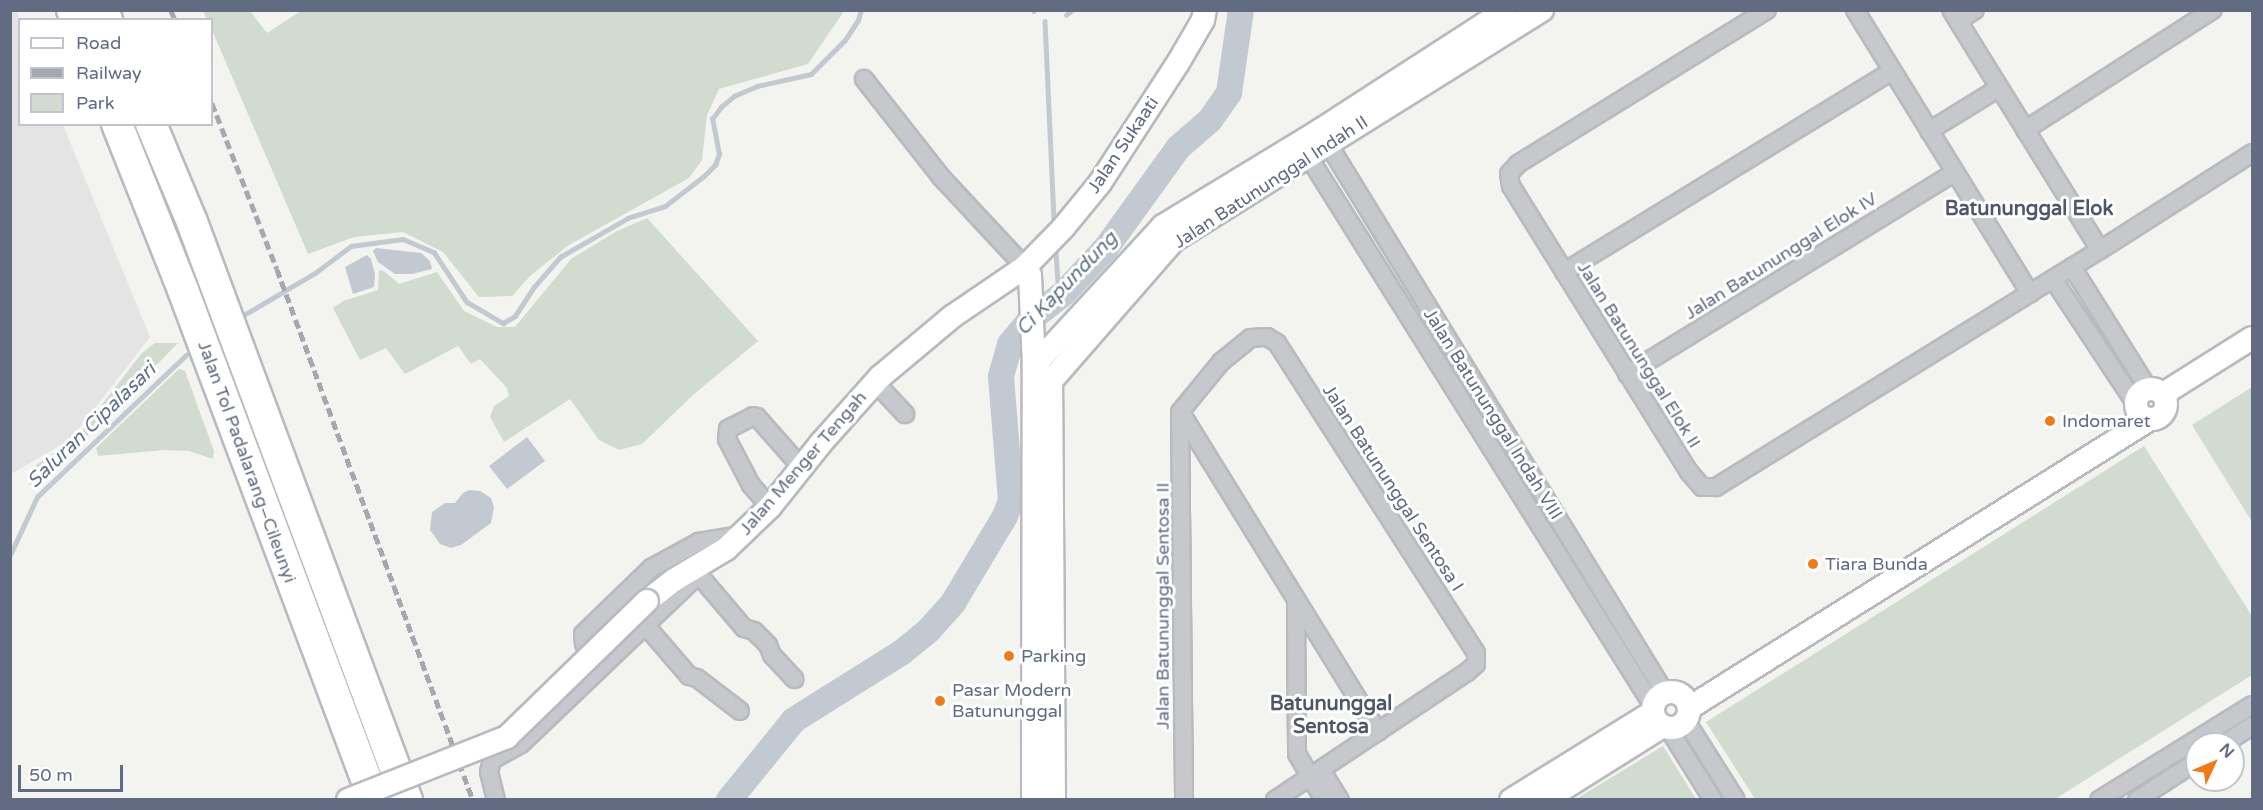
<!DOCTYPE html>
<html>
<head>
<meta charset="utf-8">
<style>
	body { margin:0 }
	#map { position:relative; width:2263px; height:810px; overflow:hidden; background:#f3f4ef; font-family:"Varela Round",sans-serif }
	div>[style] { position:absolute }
	.built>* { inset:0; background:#e3e4e3 }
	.green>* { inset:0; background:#d2dbd0 }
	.water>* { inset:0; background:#c2c9d0 }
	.stream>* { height:4.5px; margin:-2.25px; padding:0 2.25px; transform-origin:2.25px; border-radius:2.25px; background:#c2c9d0 }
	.river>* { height:26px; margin:-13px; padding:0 13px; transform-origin:13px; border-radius:13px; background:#c2c9d0 }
	.roads { filter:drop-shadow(2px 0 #b8bac0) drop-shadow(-2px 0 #b8bac0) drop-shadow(0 2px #b8bac0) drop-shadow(0 -2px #b8bac0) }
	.street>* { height:16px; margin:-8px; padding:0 8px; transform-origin:8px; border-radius:8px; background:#c6c8cc }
	.secondary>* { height:22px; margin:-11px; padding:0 11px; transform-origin:11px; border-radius:11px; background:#fff }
	.secondary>.ring { margin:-11px; padding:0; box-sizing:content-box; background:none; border:22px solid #fff; border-radius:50% }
	.highway>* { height:30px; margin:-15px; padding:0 15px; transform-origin:15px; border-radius:15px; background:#fff }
	.rail>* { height:4.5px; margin-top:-2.25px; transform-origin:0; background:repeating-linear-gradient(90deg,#a5a8b0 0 9px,transparent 0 13.5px) }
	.bridges { filter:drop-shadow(2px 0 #b8bac0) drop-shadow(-2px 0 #b8bac0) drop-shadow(0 2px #b8bac0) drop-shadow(0 -2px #b8bac0) }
	.secondary-bridge>* { height:22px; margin:-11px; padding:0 11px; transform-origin:11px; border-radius:11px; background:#fff }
	.dots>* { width:16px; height:16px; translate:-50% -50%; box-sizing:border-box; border:3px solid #fff; border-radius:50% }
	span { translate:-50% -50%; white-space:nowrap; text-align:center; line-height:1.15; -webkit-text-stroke:6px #fff; paint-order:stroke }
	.street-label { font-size:18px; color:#616b82 }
	.poi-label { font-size:18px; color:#616b82 }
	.left { translate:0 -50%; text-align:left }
	.neighbourhood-label { font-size:20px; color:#4f5767; font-weight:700 }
	.water-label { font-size:20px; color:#617487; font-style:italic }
	.frame { position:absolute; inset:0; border:12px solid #616b82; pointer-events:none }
	.legend { position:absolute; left:18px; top:18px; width:195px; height:108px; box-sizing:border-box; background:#fff; border:2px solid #c0c4cd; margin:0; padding:8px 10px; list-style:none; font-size:18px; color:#616b82 }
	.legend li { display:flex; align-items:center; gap:12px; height:30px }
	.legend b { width:30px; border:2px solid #c0c4cd }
	.north { position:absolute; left:2185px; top:732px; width:60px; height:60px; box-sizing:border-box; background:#fff; border:2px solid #c0c4cd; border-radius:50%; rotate:46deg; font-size:16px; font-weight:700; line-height:24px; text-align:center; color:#616b82 }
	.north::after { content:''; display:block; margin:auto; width:21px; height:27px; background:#ef7b15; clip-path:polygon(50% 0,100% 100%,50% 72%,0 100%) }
	.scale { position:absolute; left:18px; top:765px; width:105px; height:27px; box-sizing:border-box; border:3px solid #616b82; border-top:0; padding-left:8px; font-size:18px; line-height:21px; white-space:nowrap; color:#616b82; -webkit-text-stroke:4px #fff; paint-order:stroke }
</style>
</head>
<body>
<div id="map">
	<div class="built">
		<div style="clip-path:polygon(16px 10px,20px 19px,20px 124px,63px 125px,150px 337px,71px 439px,11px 474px,10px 11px)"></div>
	</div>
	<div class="green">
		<div style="clip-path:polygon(301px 11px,301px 10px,844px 11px,808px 64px,719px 89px,707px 115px,702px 160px,689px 178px,569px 245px,531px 275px,512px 296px,479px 297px,443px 252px,403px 232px,354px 237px,308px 254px,212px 30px,212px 20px,207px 19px,203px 11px,250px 11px,267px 33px)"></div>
		<div style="clip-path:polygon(647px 218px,758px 341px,693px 395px,642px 444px,619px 450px,599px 440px,570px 399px,504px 442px,490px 417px,494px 406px,509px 396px,507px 388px,480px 359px,471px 364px,458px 346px,405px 374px,386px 348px,360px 360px,333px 308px,343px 301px,378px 290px,379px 270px,384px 271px,399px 284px,437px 272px,464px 311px,497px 327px,515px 327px,571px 259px,615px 232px)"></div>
		<div style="clip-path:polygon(155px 343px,178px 343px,46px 478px,29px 485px,35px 466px,77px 437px,141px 354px)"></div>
		<div style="clip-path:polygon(179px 369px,185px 371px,214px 451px,213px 459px,189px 451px,165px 450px,98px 456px,96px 448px)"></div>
		<div style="clip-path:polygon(2252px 387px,2252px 522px,2192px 425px)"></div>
		<div style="clip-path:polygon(2144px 446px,2252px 616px,2252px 675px,2055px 799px,1755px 799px,1706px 722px)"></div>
		<div style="clip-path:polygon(1663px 746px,1696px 799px,1576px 799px)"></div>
	</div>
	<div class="water">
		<div style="clip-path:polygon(376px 248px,421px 253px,430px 261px,432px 269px,412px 274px,395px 274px,378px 262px,373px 251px)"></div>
		<div style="clip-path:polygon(367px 255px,371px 259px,375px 274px,374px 287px,353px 294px,345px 267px)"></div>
		<div style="clip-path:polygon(527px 437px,545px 461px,507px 489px,489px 466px)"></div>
		<div style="clip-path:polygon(469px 490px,480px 491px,491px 498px,494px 507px,491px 523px,461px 545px,451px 548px,440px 544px,430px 530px,432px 512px,445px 503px,455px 503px,463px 493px)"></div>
	</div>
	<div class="stream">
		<div style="left:1034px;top:10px;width:1px;rotate:90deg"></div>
		<div style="left:1066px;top:15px;width:8px;rotate:-40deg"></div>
		<div style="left:1045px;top:21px;width:200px;rotate:87.4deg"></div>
		<div style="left:1056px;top:252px;width:45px;rotate:86.2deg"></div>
		<div style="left:244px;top:315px;width:82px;rotate:-30.6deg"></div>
		<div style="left:315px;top:273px;width:45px;rotate:-36.9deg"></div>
		<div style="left:351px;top:246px;width:52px;rotate:-7.7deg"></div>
		<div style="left:403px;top:239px;width:34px;rotate:23deg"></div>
		<div style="left:434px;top:252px;width:60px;rotate:56.6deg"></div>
		<div style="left:467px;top:302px;width:42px;rotate:30.3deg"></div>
		<div style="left:503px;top:323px;width:14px;rotate:-30deg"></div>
		<div style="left:515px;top:316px;width:35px;rotate:-57deg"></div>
		<div style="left:534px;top:287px;width:40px;rotate:-49deg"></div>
		<div style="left:560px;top:257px;width:78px;rotate:-29.8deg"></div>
		<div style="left:628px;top:218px;width:39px;rotate:-18deg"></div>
		<div style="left:665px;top:206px;width:49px;rotate:-37.6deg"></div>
		<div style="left:704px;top:176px;width:16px;rotate:-45deg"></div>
		<div style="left:715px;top:165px;width:12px;rotate:-70deg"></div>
		<div style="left:719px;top:154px;width:36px;rotate:-101deg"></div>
		<div style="left:712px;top:119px;width:15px;rotate:-53deg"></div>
		<div style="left:721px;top:107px;width:17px;rotate:-40deg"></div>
		<div style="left:734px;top:96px;width:25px;rotate:-23deg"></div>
		<div style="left:757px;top:86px;width:55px;rotate:-12.5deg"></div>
		<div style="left:811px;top:74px;width:48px;rotate:-45deg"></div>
		<div style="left:845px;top:40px;width:24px;rotate:-57deg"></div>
		<div style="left:858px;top:20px;width:10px;rotate:-73deg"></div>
		<div style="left:10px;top:555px;width:64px;rotate:-65deg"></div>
		<div style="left:37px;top:497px;width:206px;rotate:-43.6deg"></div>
	</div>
	<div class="river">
		<div style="left:729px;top:800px;width:103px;rotate:-50.9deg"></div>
		<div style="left:794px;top:720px;width:126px;rotate:-32.1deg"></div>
		<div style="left:901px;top:653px;width:35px;rotate:-39deg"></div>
		<div style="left:928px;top:631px;width:38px;rotate:-48deg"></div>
		<div style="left:953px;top:603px;width:101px;rotate:-59.1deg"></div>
		<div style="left:1005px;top:516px;width:16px;rotate:-68deg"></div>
		<div style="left:1011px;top:501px;width:125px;rotate:-94.6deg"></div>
		<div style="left:1001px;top:376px;width:33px;rotate:-74deg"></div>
		<div style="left:1010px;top:344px;width:34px;rotate:-50deg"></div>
		<div style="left:1032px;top:318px;width:41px;rotate:-38deg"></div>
		<div style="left:1064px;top:293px;width:62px;rotate:-47deg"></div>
		<div style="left:1106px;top:248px;width:123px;rotate:-54.2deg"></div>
		<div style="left:1178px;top:148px;width:43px;rotate:-41.2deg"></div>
		<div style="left:1210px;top:120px;width:33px;rotate:-55deg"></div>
		<div style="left:1229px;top:93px;width:84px;rotate:-81.8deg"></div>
	</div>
	<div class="roads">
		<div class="street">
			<div style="left:1767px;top:10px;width:293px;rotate:148.3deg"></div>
			<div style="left:1518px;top:164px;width:13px;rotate:132deg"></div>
			<div style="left:1509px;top:174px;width:12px;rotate:81deg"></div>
			<div style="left:1511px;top:186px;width:337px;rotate:58.1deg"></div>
			<div style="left:1689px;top:472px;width:20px;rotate:49deg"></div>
			<div style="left:1702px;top:487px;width:14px"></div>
			<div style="left:1716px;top:487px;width:369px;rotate:-31.7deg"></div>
			<div style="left:1855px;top:10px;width:333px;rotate:58.3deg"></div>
			<div style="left:2030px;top:293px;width:82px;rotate:-31.6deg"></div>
			<div style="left:2100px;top:250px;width:282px;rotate:-121.8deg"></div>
			<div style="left:1958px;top:21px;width:20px;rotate:-33deg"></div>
			<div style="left:864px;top:79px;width:125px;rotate:51.8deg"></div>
			<div style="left:941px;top:177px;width:123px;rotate:47deg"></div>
			<div style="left:2025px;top:130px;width:223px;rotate:-32.6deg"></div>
			<div style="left:1929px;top:131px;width:82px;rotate:-31.6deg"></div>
			<div style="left:1322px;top:134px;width:656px;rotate:58.47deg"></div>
			<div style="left:1303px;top:148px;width:659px;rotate:57.9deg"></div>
			<div style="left:2100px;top:250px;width:180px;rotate:-32.5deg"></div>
			<div style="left:2072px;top:267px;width:143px;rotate:57.9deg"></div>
			<div style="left:1564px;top:272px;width:385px;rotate:-31.5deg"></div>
			<div style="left:2053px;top:279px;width:149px;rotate:56.5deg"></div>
			<div style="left:1627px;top:374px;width:385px;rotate:-31.6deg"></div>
			<div style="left:875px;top:382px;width:44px;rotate:46.8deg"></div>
			<div style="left:1180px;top:412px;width:65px;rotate:-50.6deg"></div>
			<div style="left:1221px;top:362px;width:38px;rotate:-39deg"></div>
			<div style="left:1251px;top:338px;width:16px;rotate:-4deg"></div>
			<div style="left:1267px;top:337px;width:12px;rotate:31deg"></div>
			<div style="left:1277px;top:343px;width:368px;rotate:57.3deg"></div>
			<div style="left:1476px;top:653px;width:11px;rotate:90deg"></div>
			<div style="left:1476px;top:664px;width:12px;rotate:138deg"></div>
			<div style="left:1467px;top:672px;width:231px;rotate:146.3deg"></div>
			<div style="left:1180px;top:412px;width:388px;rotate:89.4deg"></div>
			<div style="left:1181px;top:413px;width:375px;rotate:58.3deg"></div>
			<div style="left:770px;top:507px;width:29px;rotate:-131deg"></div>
			<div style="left:751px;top:485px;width:52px;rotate:-117.6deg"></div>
			<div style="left:727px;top:439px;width:10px;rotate:-84deg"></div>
			<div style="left:728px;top:429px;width:28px;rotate:-27deg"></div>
			<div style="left:753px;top:416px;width:4px;rotate:14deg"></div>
			<div style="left:757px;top:417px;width:68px;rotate:48.6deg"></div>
			<div style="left:698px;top:574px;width:71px;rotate:49.6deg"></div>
			<div style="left:744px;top:628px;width:10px;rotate:17deg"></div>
			<div style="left:754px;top:631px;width:20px;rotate:45deg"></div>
			<div style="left:768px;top:645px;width:11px;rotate:68deg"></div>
			<div style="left:772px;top:655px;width:33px;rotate:47deg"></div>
			<div style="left:1296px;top:602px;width:152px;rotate:89.6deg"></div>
			<div style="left:1297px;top:754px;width:53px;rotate:59.6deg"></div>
			<div style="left:646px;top:626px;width:66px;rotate:49.3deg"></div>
			<div style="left:689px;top:676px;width:8px;rotate:14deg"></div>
			<div style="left:697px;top:678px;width:54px;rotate:37.5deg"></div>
			<div style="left:597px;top:663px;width:23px;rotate:-124deg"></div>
			<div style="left:584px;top:644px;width:10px;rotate:-96deg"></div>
			<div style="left:583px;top:634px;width:95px;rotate:-44.1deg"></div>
			<div style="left:651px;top:568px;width:55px;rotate:-28.4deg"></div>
			<div style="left:699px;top:542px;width:42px;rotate:-9.7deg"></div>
			<div style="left:1686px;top:721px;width:93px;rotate:57.7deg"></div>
			<div style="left:1668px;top:728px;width:85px;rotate:58deg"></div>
			<div style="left:2224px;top:744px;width:33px;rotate:-33deg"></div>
			<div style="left:1321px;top:770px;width:36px;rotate:58deg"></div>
			<div style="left:496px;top:800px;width:29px;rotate:-104deg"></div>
			<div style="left:489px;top:772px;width:12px;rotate:-76deg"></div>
			<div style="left:492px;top:760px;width:33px;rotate:-29deg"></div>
			<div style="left:521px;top:744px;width:243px;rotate:-43.7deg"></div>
			<div style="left:2099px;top:800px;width:180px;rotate:-31.8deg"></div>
			<div style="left:2137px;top:800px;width:72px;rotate:-33deg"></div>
		</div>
		<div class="secondary">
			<div style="left:1025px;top:267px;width:9px;rotate:58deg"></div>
			<div style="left:1030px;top:275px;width:91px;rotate:87.5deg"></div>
			<div style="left:1034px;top:366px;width:8px;rotate:45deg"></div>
			<div class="ring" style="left:2136px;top:389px;width:8px;height:8px"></div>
			<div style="left:2163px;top:394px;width:105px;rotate:-32.2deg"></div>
			<div style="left:647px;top:601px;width:34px;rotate:-38deg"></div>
			<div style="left:674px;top:580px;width:61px;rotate:-30.8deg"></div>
			<div style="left:726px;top:549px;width:61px;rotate:-43.7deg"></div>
			<div style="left:770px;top:507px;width:82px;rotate:-51.4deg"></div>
			<div style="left:821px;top:443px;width:89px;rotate:-48.2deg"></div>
			<div style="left:880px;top:377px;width:95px;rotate:-39.9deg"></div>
			<div style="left:953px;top:316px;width:87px;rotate:-34.2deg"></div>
			<div style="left:1025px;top:267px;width:54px;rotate:-45.7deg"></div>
			<div style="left:1063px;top:228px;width:58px;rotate:-50.6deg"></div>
			<div style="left:1100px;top:183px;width:143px;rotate:-57deg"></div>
			<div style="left:1178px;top:63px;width:50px;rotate:-59.8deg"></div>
			<div style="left:1203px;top:20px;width:10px;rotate:-79deg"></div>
			<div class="ring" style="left:1653px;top:692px;width:14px;height:14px"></div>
			<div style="left:1689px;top:708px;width:544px;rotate:-32.08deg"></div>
			<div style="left:1033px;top:800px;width:434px;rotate:-89.9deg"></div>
			<div style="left:1034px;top:366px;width:190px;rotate:-47.3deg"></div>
			<div style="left:1163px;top:226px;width:183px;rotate:-31.3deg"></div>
			<div style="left:1319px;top:131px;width:223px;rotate:-32.9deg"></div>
			<div style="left:1054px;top:800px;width:419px;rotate:-90.4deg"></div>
			<div style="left:1051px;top:381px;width:187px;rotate:-48.9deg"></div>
			<div style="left:1174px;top:240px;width:434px;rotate:-32deg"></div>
			<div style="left:1511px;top:800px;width:167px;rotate:-31.8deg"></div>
			<div style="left:1545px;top:800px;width:139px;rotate:-32.1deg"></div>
		</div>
		<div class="highway">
			<div style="left:72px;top:10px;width:11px;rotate:68deg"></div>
			<div style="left:103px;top:10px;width:11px;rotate:68deg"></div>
			<div style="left:117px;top:124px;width:179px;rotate:68.3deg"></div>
			<div style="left:183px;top:290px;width:545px;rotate:69.47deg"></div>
			<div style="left:151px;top:124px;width:106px;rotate:67.3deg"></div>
			<div style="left:192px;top:222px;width:617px;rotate:69.6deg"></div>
		</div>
	</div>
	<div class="rail">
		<div style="left:171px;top:10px;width:11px;rotate:68deg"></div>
		<div style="left:212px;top:103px;width:178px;rotate:68.6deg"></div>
		<div style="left:277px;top:269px;width:566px;rotate:69.74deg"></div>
	</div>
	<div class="bridges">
		<div class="secondary-bridge">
			<div style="left:348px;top:800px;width:171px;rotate:-21.6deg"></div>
			<div style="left:507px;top:737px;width:195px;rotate:-44.2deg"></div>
		</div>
	</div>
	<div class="dots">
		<div style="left:2050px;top:421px;background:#ef7b15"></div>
		<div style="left:1813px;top:564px;background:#ef7b15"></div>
		<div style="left:1009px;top:656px;background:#ef7b15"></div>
		<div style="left:940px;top:701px;background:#ef7b15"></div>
	</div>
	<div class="street-label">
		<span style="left:1123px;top:145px;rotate:-56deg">Jalan Sukaati</span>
		<span style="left:1271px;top:182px;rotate:-33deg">Jalan Batununggal Indah II</span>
		<span style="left:1781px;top:256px;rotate:-32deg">Jalan Batununggal Elok IV</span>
		<span style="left:1639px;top:355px;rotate:58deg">Jalan Batununggal Elok II</span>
		<span style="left:1493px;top:414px;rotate:58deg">Jalan Batununggal Indah VIII</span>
		<span style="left:247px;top:462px;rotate:70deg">Jalan Tol Padalarang–Cileunyi</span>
		<span style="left:803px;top:463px;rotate:-49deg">Jalan Menger Tengah</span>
		<span style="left:1393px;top:488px;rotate:57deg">Jalan Batununggal Sentosa I</span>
		<span style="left:1163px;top:606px;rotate:-90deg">Jalan Batununggal Sentosa II</span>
	</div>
	<div class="poi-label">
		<span class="left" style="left:2062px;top:421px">Indomaret</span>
		<span class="left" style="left:1825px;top:564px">Tiara Bunda</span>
		<span class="left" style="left:1021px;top:656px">Parking</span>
		<span class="left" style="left:952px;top:701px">Pasar Modern<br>Batununggal</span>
	</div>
	<div class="neighbourhood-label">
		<span style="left:2029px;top:209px">Batununggal Elok</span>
		<span style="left:1331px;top:716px">Batununggal<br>Sentosa</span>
	</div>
	<div class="water-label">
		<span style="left:1067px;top:284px;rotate:-46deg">Ci Kapundung</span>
		<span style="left:92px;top:426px;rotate:-44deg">Saluran Cipalasari</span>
	</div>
	<div class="frame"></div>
	<ul class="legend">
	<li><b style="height:8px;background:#fff"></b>Road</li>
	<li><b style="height:8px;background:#a5a8b0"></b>Railway</li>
	<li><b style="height:16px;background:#d2dbd0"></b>Park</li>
	</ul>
	<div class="north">N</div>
	<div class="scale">50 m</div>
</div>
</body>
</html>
